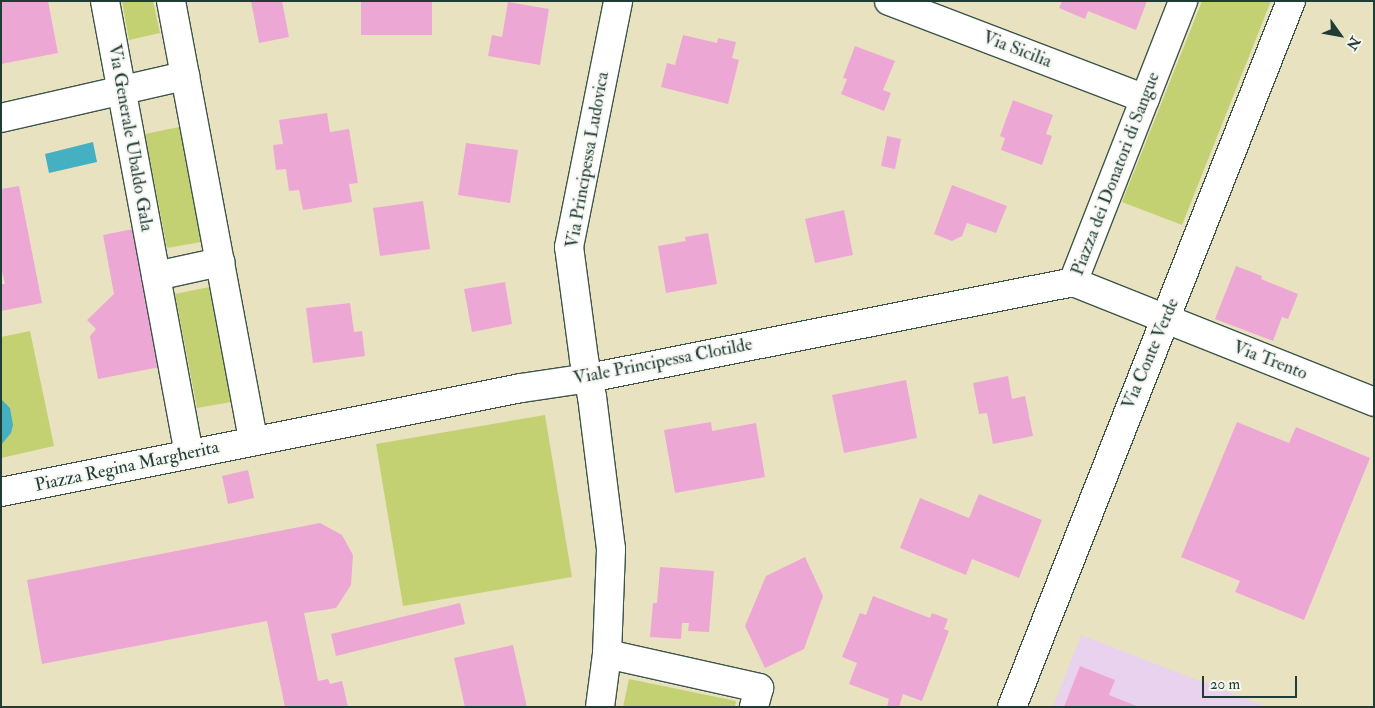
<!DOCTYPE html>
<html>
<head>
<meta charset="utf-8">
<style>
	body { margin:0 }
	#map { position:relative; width:1375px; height:708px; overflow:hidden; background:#e9e2c0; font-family:"IM FELL Double Pica",serif }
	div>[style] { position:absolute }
	.built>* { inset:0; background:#e9d2ee }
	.green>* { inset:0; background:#c3d172 }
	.water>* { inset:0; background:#44b0c2 }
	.building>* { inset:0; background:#eda7d5 }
	.roads { filter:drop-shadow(1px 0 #3d5649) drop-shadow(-1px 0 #3d5649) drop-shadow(0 1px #3d5649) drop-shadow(0 -1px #3d5649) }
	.minor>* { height:28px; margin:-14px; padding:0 14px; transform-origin:14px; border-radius:14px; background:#fff }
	span { translate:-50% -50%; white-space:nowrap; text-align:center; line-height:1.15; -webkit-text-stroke:4px #f6f6f2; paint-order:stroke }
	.street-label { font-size:18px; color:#1f3d34 }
	.frame { position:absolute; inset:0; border:2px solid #1f3d34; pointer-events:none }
	.north { position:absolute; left:1315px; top:10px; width:50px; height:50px; -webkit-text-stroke:4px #f6f6f2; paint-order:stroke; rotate:122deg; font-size:14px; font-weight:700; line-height:20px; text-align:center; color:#1f3d34 }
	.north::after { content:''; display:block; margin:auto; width:18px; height:22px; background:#1f3d34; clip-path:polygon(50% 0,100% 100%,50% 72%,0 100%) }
	.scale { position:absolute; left:1202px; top:676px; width:95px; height:22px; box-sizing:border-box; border:2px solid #1f3d34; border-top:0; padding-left:6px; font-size:15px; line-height:18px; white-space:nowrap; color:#1f3d34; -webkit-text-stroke:4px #f6f6f2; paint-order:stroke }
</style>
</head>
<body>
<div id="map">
	<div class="built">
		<div style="clip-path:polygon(1081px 635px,1267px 707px,1053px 707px)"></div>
	</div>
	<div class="green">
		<div style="clip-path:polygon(122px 1px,153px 1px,160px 33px,129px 40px)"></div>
		<div style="clip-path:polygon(1202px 1px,1271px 1px,1182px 225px,1122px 202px)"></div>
		<div style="clip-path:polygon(179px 127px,201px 242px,167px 248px,145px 134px)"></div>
		<div style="clip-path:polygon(209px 287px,231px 402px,197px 408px,175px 294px)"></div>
		<div style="clip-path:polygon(30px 331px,54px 446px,1px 458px,1px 337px)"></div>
		<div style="clip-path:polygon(545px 415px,572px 577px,403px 606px,376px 444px)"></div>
		<div style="clip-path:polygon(629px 679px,736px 701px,735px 707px,623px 707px)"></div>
	</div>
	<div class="water">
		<div style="clip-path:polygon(93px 142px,97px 162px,49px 173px,45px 154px)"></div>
		<div style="clip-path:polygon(1px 399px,10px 408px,13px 425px,11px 433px,1px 445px)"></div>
	</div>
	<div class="building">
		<div style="clip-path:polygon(48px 1px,58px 53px,1px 64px,1px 2px)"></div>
		<div style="clip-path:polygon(251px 1px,282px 1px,289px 37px,259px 43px)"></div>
		<div style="clip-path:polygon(361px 1px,432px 1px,432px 35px,361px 35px)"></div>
		<div style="clip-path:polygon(1062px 1px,1147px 1px,1136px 30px,1088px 11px,1085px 19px,1059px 8px)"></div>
		<div style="clip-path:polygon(508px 2px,549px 9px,540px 65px,488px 56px,492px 35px,502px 37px)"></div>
		<div style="clip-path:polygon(683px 35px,717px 43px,718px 38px,736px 42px,732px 58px,739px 60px,728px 104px,661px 87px,667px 63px,675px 65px)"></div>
		<div style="clip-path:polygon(855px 46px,895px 61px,883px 90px,891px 93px,884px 111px,841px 94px,847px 79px,843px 78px)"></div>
		<div style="clip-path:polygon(1013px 100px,1053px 115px,1046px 134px,1052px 136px,1042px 165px,1001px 150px,1005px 138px,1000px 136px)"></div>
		<div style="clip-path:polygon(327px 113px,330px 132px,349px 129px,358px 183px,349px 184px,352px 202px,303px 210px,299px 190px,289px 191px,286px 169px,276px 170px,273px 145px,283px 144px,279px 120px)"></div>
		<div style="clip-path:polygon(887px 136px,901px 139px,895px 169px,881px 166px)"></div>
		<div style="clip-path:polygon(466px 143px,518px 150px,510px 203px,458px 195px)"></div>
		<div style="clip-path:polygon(952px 185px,1007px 206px,996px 233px,967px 223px,962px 236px,952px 241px,934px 234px)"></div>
		<div style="clip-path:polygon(19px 186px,42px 303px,1px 311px,1px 284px,5px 284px,1px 267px,1px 189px)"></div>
		<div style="clip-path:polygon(423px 201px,430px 249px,380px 256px,373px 208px)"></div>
		<div style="clip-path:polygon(844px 210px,853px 255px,815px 263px,805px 219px)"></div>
		<div style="clip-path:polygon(138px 228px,165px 366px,98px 379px,90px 336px,96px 329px,87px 320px,114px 294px,103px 235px)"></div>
		<div style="clip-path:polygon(708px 233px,717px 284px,666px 293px,658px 246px,686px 241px,685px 237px)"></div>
		<div style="clip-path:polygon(1236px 266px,1262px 276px,1261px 279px,1298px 294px,1288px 319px,1282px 317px,1273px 341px,1215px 319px)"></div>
		<div style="clip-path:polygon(505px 282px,512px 324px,472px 332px,464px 289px)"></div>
		<div style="clip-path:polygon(350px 303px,354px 332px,362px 331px,365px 356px,313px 363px,306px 308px)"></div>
		<div style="clip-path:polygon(1008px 376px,1012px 399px,1025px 396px,1033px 436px,993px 444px,987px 413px,979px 414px,973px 383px)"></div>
		<div style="clip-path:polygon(906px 380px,917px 438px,844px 453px,832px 395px)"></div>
		<div style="clip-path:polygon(711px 422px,712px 431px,756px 423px,765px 477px,675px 493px,664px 430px)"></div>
		<div style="clip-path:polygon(1237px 422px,1289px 443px,1296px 427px,1370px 458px,1304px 620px,1235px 592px,1240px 581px,1181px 557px)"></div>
		<div style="clip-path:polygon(248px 470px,254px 498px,228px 504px,222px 476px)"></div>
		<div style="clip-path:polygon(979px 494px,1042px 520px,1019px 578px,972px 559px,966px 575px,900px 548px,920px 498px,969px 518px)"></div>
		<div style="clip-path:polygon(320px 523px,342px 535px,353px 555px,351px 585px,336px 608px,304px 613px,318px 681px,328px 679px,330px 684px,342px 681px,348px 707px,285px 707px,267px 621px,42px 664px,27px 580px)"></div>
		<div style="clip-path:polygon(805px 557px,823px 596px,804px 649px,765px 668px,745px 626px,766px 576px)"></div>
		<div style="clip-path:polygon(660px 567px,714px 571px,709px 632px,688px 631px,689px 623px,682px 623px,681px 639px,650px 637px,653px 603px,657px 603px)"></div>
		<div style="clip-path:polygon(873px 596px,930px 618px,932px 613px,948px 619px,944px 629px,949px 631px,922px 701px,903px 694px,899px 707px,887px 707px,889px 699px,849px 684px,857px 663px,842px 657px,860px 613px,866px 615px)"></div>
		<div style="clip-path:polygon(460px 603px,465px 624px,336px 656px,331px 634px)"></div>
		<div style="clip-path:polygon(513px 645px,527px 707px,465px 707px,454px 658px)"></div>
		<div style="clip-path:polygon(1080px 666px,1115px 680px,1109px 695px,1139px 707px,1064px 707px)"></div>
	</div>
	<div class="roads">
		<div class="minor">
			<div style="left:105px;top:1px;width:461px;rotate:79.5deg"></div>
			<div style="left:171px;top:1px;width:448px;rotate:79.4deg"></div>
			<div style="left:889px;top:1px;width:274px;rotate:20.9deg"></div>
			<div style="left:1px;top:118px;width:189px;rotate:-12.9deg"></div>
			<div style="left:156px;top:276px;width:66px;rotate:-12.3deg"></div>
			<div style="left:1073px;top:282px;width:324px;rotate:21.7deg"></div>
			<div style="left:1073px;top:282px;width:302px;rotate:-68.6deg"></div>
			<div style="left:1px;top:492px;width:530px;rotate:-11.31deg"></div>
			<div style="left:521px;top:388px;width:69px;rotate:-8.4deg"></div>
			<div style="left:589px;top:378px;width:493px;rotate:-11.2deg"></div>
			<div style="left:607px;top:654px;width:156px;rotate:12.6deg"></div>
			<div style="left:759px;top:688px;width:20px;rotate:105deg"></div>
			<div style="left:600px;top:707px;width:53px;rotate:-82.5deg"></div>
			<div style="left:607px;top:654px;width:105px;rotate:-87.8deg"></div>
			<div style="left:611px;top:549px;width:153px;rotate:-97.1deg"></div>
			<div style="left:592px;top:397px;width:39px;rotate:-102deg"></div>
			<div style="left:584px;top:359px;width:113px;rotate:-97.6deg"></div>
			<div style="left:569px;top:247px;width:251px;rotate:-78.7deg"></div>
			<div style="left:1012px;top:707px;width:759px;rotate:-68.44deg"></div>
		</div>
	</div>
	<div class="street-label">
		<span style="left:1017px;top:50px;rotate:21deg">Via Sicilia</span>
		<span style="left:130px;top:138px;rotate:80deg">Via Generale Ubaldo Gala</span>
		<span style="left:588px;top:160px;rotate:-80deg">Via Principessa Ludovica</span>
		<span style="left:1116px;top:174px;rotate:-69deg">Piazza dei Donatori di Sangue</span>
		<span style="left:1151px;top:354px;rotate:-67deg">Via Conte Verde</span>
		<span style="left:1270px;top:361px;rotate:21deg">Via Trento</span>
		<span style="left:663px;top:362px;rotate:-11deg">Viale Principessa Clotilde</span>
		<span style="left:127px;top:467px;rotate:-12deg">Piazza Regina Margherita</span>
	</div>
	<div class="frame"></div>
	<div class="north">N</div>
	<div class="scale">20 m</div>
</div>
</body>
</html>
